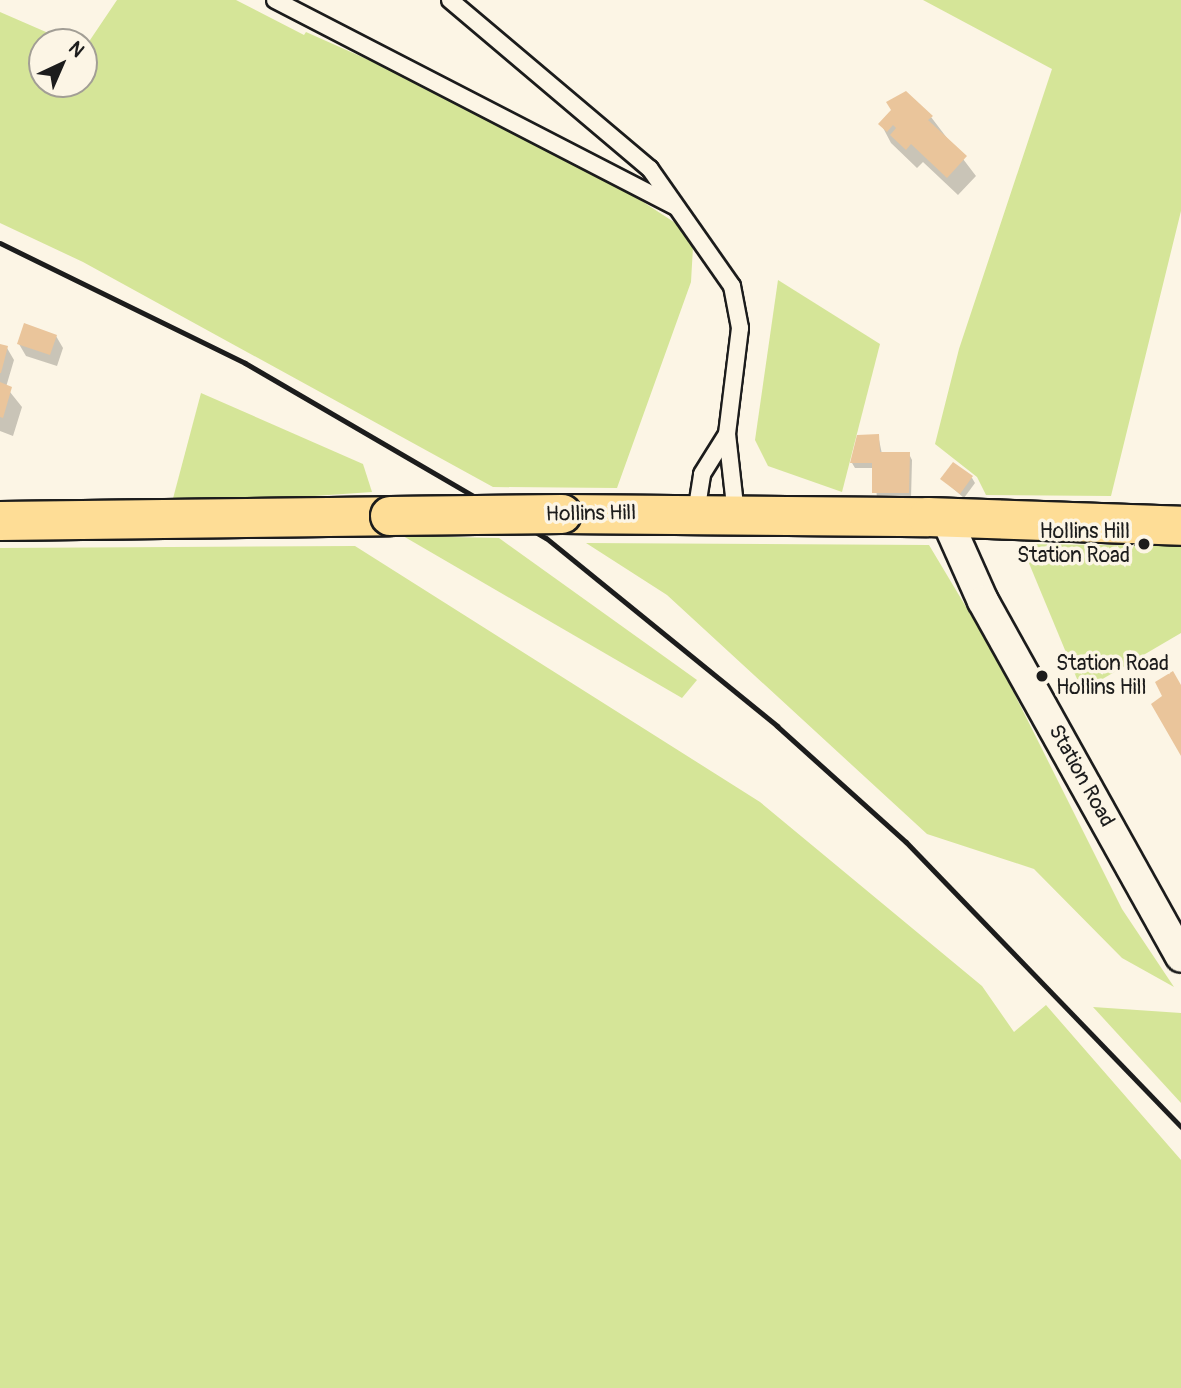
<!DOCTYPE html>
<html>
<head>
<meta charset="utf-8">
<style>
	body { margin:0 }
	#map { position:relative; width:1181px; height:1388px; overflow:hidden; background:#fcf5e5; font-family:Pangolin,sans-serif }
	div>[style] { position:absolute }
	.green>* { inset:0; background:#d5e598 }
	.shadow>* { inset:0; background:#0003 }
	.building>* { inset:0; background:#eac59b }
	.roads { filter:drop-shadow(2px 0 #1c1c1c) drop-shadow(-2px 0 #1c1c1c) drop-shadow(0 2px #1c1c1c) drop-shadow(0 -2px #1c1c1c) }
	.service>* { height:16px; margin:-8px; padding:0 8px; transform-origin:8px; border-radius:8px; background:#fcf5e5 }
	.minor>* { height:30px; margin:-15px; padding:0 15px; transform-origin:15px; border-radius:15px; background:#fcf5e5 }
	.primary>* { height:38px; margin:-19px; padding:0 19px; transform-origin:19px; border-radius:19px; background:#fedd96 }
	.rail>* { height:5px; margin:-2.5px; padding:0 2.5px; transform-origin:2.5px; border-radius:2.5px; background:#1c1c1c }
	.bridges { filter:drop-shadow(2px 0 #1c1c1c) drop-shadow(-2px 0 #1c1c1c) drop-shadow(0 2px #1c1c1c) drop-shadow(0 -2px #1c1c1c) }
	.primary-bridge>* { height:38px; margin:-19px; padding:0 19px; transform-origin:19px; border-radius:19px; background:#fedd96 }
	.dots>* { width:19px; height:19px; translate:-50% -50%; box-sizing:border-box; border:4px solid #fcf5e5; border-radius:50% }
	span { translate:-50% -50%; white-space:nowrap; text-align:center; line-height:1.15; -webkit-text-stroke:7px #fcf5e5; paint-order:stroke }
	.street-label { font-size:21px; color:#1c1c1c }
	.poi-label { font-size:21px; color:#1c1c1c }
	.right { translate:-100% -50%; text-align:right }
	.left { translate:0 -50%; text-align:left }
	.north { position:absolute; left:28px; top:28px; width:70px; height:70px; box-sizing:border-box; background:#fcf5e5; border:2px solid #a29e95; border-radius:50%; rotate:44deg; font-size:19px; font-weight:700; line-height:28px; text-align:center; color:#1c1c1c }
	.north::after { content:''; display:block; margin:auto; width:24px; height:32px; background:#1c1c1c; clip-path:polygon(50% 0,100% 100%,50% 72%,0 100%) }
</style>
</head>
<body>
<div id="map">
	<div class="green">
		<div style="clip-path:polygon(117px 0,236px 0,304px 35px,306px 32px,380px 65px,611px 181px,680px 226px,693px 247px,691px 282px,617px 488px,493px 487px,83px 262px,0 223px,0 12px,69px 42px,42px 42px,42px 84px,84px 84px,84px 49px)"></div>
		<div style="clip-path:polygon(923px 0,1181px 0,1181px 211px,1111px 496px,986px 495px,977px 477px,935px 444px,959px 349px,1052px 69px)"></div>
		<div style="clip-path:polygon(778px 280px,880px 344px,842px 492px,768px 466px,755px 440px)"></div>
		<div style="clip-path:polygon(201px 393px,363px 464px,372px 492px,171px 506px)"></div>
		<div style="clip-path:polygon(403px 536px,499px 538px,697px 680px,682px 698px)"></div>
		<div style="clip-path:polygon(586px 543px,929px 545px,996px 657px,1122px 909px,1174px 987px,1122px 958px,1034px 869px,927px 834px,667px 595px)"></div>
		<div style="clip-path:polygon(1021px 544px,1181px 546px,1181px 633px,1082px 691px)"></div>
		<div style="clip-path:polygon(355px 546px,760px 802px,982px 986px,1014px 1032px,1046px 1005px,1181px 1160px,1181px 1388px,0 1388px,0 548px)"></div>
		<div style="clip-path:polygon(1093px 1007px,1181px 1013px,1181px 1103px)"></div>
	</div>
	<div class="shadow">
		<div style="clip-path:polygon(931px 117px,976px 176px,958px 195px,923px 162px,917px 168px,891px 143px,881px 124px)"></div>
		<div style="clip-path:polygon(56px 336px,63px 348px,57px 366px,26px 356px,19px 344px)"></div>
		<div style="clip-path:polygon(0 346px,7px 348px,14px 360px,6px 387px,22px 407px,13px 436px,0 431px)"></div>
		<div style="clip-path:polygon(878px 435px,882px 454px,909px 454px,912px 460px,911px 499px,877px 498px,874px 468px,855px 468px,852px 463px,859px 436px)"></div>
		<div style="clip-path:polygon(972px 478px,975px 483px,964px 498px,942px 479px)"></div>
	</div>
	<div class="building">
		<div style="clip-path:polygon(906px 91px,933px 116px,928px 120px,967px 156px,947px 178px,911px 144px,906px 150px,890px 135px,896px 128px,893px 125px,887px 132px,878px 124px,891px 110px,886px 102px)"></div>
		<div style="clip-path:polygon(24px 323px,57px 335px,50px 355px,17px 344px)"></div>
		<div style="clip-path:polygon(0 344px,8px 346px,1px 373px,0 373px)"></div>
		<div style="clip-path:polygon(0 382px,12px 387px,3px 418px,0 417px)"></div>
		<div style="clip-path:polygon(879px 434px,880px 452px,910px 452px,909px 493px,872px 493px,872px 463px,850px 463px,857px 435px)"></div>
		<div style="clip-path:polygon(953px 462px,973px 476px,960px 494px,940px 479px)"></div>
		<div style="clip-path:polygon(1173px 671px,1181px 685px,1181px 756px,1151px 704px,1162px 696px,1155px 682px)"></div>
	</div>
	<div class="roads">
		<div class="service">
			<div style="left:275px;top:0;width:449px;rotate:27.3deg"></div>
			<div style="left:450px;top:0;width:262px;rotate:40.2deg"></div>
			<div style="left:650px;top:169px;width:143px;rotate:55deg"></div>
			<div style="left:732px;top:286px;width:43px;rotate:79.2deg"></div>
			<div style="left:740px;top:328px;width:107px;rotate:97deg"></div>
			<div style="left:727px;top:434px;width:81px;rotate:83.6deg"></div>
			<div style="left:696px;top:513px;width:39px;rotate:-81deg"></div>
			<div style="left:702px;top:474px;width:47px;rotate:-58deg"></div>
		</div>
		<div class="minor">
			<div style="left:946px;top:518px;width:91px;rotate:66deg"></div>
			<div style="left:983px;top:601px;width:407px;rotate:60.9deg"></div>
		</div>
		<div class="primary">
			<div style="left:562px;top:514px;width:366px;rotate:0.5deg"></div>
			<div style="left:928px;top:517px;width:253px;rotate:2deg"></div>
			<div style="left:0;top:521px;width:390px;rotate:-0.7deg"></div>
		</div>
	</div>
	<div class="rail">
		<div style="left:0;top:243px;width:273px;rotate:26.1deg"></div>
		<div style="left:245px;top:363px;width:348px;rotate:30.2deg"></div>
		<div style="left:546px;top:538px;width:298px;rotate:39.1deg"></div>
		<div style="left:777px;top:726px;width:173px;rotate:42deg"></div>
		<div style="left:906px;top:842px;width:396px;rotate:46deg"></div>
	</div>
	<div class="bridges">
		<div class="primary-bridge">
			<div style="left:390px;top:516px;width:172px;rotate:-0.7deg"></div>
		</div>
	</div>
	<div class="dots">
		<div style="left:1144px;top:544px;background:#1c1c1c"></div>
		<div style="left:1042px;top:676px;background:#1c1c1c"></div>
	</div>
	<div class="street-label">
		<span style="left:591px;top:514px;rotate:-1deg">Hollins Hill</span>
		<span style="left:1081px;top:776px;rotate:61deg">Station Road</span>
	</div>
	<div class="poi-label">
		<span class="right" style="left:1130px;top:544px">Hollins Hill<br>Station Road</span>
		<span class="left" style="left:1056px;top:676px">Station Road<br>Hollins Hill</span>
	</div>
	<div class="north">N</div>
</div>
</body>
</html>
